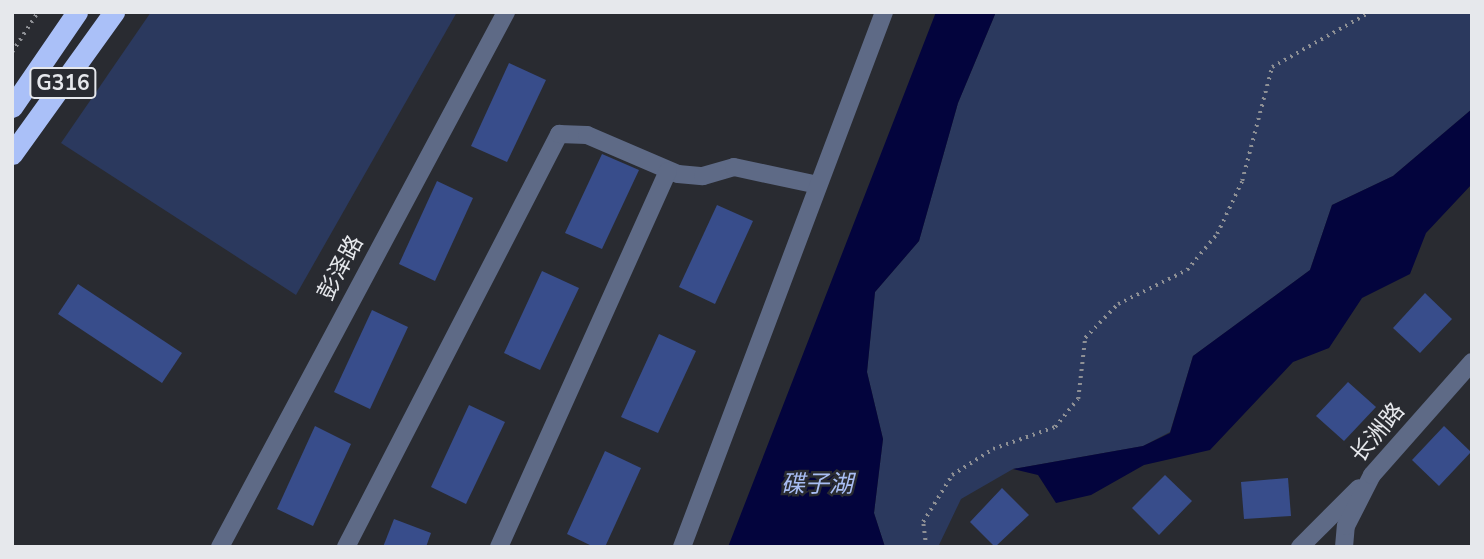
<!DOCTYPE html>
<html>
<head>
<meta charset="utf-8">
<style>
	body { margin:0 }
	#map { position:relative; width:1484px; height:559px; overflow:hidden; background:#292b31; font-family:"Nunito Sans","Noto Sans SC",sans-serif }
	div>[style] { position:absolute }
	.green>* { inset:0; background:#2b395e }
	.water>* { inset:0; background:#03043d }
	.building>* { inset:0; background:#384d8b }
	.path>* { height:3.5px; margin-top:-1.75px; transform-origin:0; background:repeating-linear-gradient(90deg,#8e9095 0 2px,transparent 0 7px) }
	.minor>* { height:18px; margin:-9px; padding:0 9px; transform-origin:9px; border-radius:9px; background:#5e6a86 }
	.highway>* { height:21px; margin:-10.5px; padding:0 10.5px; transform-origin:10.5px; border-radius:10.5px; background:#aac0f8 }
	span { translate:-50% -50%; white-space:nowrap; text-align:center; line-height:1.15; -webkit-text-stroke:5px #292b31; paint-order:stroke }
	.shield-label span { padding:2px 5px; background:#292b31; border:2px solid; border-radius:5px; -webkit-text-stroke-width:0 }
	.shield-label { font-size:21px; color:#e6e8ec; font-weight:700 }
	.street-label { font-size:23px; color:#e6e8ec }
	.water-label { font-size:24px; color:#a8bdf3; font-style:italic }
	.frame { position:absolute; inset:0; border:14px solid #e6e8ec; pointer-events:none }
</style>
</head>
<body>
<div id="map">
	<div class="green">
		<div style="clip-path:polygon(151px 12px,457px 12px,296px 295px,61px 143px)"></div>
		<div style="clip-path:polygon(996px 12px,1472px 12px,1472px 109px,1393px 176px,1332px 205px,1310px 270px,1193px 356px,1170px 432px,1143px 446px,1013px 469px,961px 499px,938px 547px,885px 547px,874px 513px,883px 439px,867px 372px,875px 292px,919px 241px,958px 103px)"></div>
	</div>
	<div class="water">
		<div style="clip-path:polygon(936px 12px,996px 12px,958px 103px,919px 241px,875px 292px,867px 372px,883px 439px,874px 513px,885px 547px,728px 547px)"></div>
		<div style="clip-path:polygon(1472px 109px,1472px 184px,1426px 233px,1410px 274px,1362px 298px,1329px 348px,1293px 362px,1210px 450px,1144px 465px,1091px 495px,1056px 503px,1038px 475px,1013px 469px,1143px 446px,1170px 433px,1193px 356px,1310px 270px,1332px 205px,1393px 176px)"></div>
	</div>
	<div class="building">
		<div style="clip-path:polygon(509px 63px,546px 80px,507px 162px,471px 146px)"></div>
		<div style="clip-path:polygon(602px 154px,639px 170px,602px 249px,565px 233px)"></div>
		<div style="clip-path:polygon(437px 181px,473px 198px,435px 281px,399px 264px)"></div>
		<div style="clip-path:polygon(717px 205px,753px 221px,715px 304px,679px 287px)"></div>
		<div style="clip-path:polygon(542px 271px,579px 288px,540px 370px,504px 353px)"></div>
		<div style="clip-path:polygon(78px 284px,182px 353px,162px 383px,58px 314px)"></div>
		<div style="clip-path:polygon(1425px 293px,1452px 319px,1420px 353px,1393px 328px)"></div>
		<div style="clip-path:polygon(372px 310px,408px 327px,370px 409px,334px 392px)"></div>
		<div style="clip-path:polygon(659px 334px,696px 351px,658px 433px,621px 417px)"></div>
		<div style="clip-path:polygon(1348px 382px,1376px 407px,1344px 441px,1316px 416px)"></div>
		<div style="clip-path:polygon(469px 405px,505px 422px,466px 504px,431px 487px)"></div>
		<div style="clip-path:polygon(315px 426px,351px 444px,313px 526px,277px 509px)"></div>
		<div style="clip-path:polygon(1444px 426px,1471px 452px,1439px 486px,1412px 460px)"></div>
		<div style="clip-path:polygon(605px 451px,641px 468px,605px 547px,594px 547px,567px 534px)"></div>
		<div style="clip-path:polygon(1165px 475px,1192px 501px,1159px 535px,1132px 508px)"></div>
		<div style="clip-path:polygon(1288px 478px,1291px 516px,1244px 519px,1241px 482px)"></div>
		<div style="clip-path:polygon(1002px 488px,1029px 515px,995px 547px,970px 522px)"></div>
		<div style="clip-path:polygon(394px 519px,431px 533px,426px 547px,383px 547px)"></div>
	</div>
	<div class="path">
		<div style="left:12px;top:52px;width:48px;rotate:-57deg"></div>
		<div style="left:926px;top:547px;width:25px;rotate:-97deg"></div>
		<div style="left:923px;top:522px;width:55px;rotate:-58.3deg"></div>
		<div style="left:952px;top:475px;width:49px;rotate:-32.4deg"></div>
		<div style="left:993px;top:449px;width:66px;rotate:-19.5deg"></div>
		<div style="left:1055px;top:427px;width:36px;rotate:-51deg"></div>
		<div style="left:1078px;top:399px;width:61px;rotate:-83.5deg"></div>
		<div style="left:1085px;top:338px;width:47px;rotate:-45.9deg"></div>
		<div style="left:1118px;top:304px;width:77px;rotate:-26.2deg"></div>
		<div style="left:1187px;top:270px;width:47px;rotate:-50.2deg"></div>
		<div style="left:1217px;top:234px;width:59px;rotate:-64.7deg"></div>
		<div style="left:1242px;top:181px;width:118px;rotate:-75.3deg"></div>
		<div style="left:1272px;top:67px;width:112px;rotate:-29.3deg"></div>
	</div>
	<div class="minor">
		<div style="left:220px;top:547px;width:607px;rotate:-61.87deg"></div>
		<div style="left:346px;top:547px;width:465px;rotate:-62.7deg"></div>
		<div style="left:559px;top:134px;width:28px;rotate:2deg"></div>
		<div style="left:587px;top:135px;width:99px;rotate:23.2deg"></div>
		<div style="left:678px;top:174px;width:25px;rotate:5deg"></div>
		<div style="left:703px;top:176px;width:32px;rotate:-16deg"></div>
		<div style="left:734px;top:167px;width:86px;rotate:12.1deg"></div>
		<div style="left:499px;top:547px;width:412px;rotate:-65.8deg"></div>
		<div style="left:682px;top:547px;width:572px;rotate:-69.31deg"></div>
		<div style="left:1300px;top:547px;width:83px;rotate:-45deg"></div>
		<div style="left:1344px;top:547px;width:21px;rotate:-85deg"></div>
		<div style="left:1346px;top:526px;width:57px;rotate:-63deg"></div>
		<div style="left:1372px;top:475px;width:151px;rotate:-48.5deg"></div>
	</div>
	<div class="highway">
		<div style="left:12px;top:107px;width:115px;rotate:-55.6deg"></div>
		<div style="left:12px;top:154px;width:175px;rotate:-54.3deg"></div>
	</div>
	<div class="shield-label">
		<span style="left:63px;top:83px">G316</span>
	</div>
	<div class="street-label">
		<span style="left:341px;top:268px;rotate:-62deg">彭泽路</span>
		<span style="left:1378px;top:433px;rotate:-50deg">长洲路</span>
	</div>
	<div class="water-label">
		<span style="left:817px;top:485px">碟子湖</span>
	</div>
	<div class="frame"></div>
</div>
</body>
</html>
